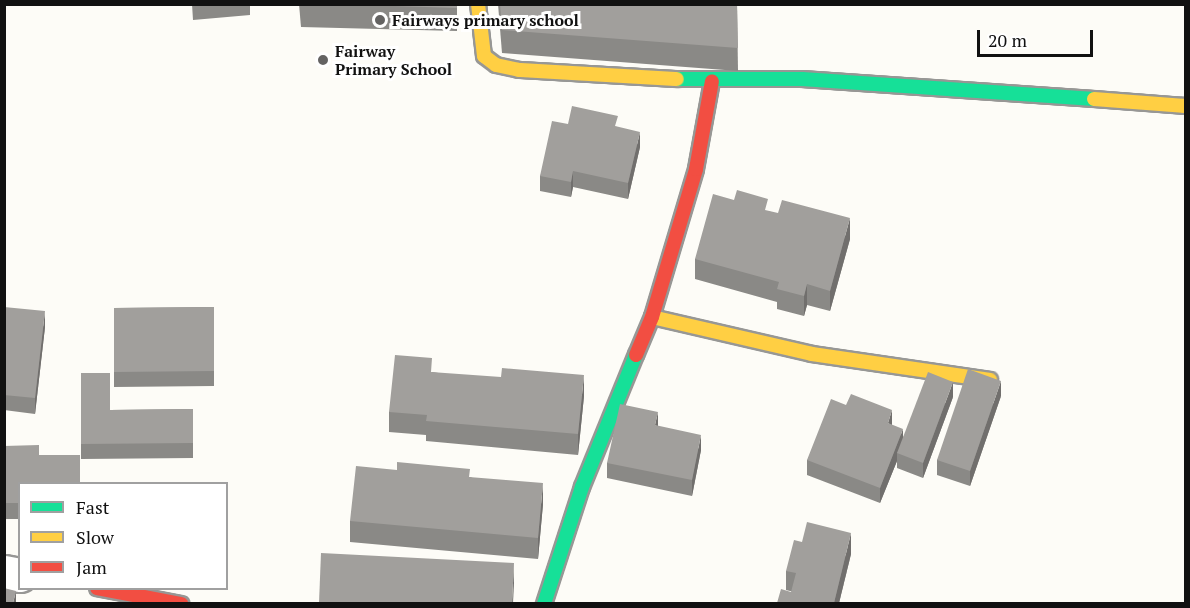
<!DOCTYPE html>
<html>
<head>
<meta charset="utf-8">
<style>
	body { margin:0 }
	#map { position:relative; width:1190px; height:608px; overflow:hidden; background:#fdfcf7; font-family:"PT Serif",serif }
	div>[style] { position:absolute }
	.roads { filter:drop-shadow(2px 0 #979795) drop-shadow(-2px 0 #979795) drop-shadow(0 2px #979795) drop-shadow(0 -2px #979795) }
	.street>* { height:33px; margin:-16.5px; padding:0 16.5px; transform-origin:16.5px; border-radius:16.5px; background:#fffffe }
	.fast>* { height:14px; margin:-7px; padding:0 7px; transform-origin:7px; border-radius:7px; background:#16e098 }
	.slow>* { height:14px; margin:-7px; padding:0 7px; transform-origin:7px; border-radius:7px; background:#ffcf43 }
	.jam>* { height:14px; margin:-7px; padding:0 7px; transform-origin:7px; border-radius:7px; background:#f24e42 }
	.wall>* { inset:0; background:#8a8986 }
	.shaded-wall>* { inset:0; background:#716f6d }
	.building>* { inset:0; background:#a19f9c }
	.dots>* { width:16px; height:16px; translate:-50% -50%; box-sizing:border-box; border:3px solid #fff; border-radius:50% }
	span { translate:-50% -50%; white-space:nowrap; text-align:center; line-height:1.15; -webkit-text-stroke:6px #fff; paint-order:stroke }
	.poi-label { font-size:16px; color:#111; font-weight:700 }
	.left { translate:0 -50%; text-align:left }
	.frame { position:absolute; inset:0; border:6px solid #111; pointer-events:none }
	.legend { position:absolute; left:18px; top:482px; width:210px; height:108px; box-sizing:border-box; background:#fff; border:2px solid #a0a0a0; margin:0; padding:8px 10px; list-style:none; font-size:18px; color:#111 }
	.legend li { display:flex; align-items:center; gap:12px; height:30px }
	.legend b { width:30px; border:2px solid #a0a0a0 }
	.scale { position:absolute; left:977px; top:30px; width:116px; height:27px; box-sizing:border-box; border:3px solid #111; border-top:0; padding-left:8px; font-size:18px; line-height:21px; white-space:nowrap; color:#111; -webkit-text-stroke:4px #fff; paint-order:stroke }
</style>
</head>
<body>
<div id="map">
	<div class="roads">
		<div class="street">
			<div style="left:4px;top:572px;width:16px;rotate:11deg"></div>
		</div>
		<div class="fast">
			<div style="left:677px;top:79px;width:125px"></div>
			<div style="left:802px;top:79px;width:293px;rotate:3.9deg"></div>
			<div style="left:544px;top:604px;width:123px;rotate:-72deg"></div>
			<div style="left:582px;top:487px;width:143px;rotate:-67.8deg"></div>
		</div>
		<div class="slow">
			<div style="left:478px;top:4px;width:52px;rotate:83.4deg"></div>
			<div style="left:484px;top:56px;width:15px;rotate:37deg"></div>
			<div style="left:496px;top:65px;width:24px;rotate:12deg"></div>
			<div style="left:519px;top:70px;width:158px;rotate:3.3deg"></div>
			<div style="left:1094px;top:99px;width:92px;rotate:4.4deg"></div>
			<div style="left:652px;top:317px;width:164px;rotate:13deg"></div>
			<div style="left:812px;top:354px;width:180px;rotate:8.3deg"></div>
		</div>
		<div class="jam">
			<div style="left:636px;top:355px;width:41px;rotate:-67.2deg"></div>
			<div style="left:652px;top:317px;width:154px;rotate:-73.4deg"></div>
			<div style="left:696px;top:169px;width:89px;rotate:-79.7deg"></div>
			<div style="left:97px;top:588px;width:86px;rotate:10.8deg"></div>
		</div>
	</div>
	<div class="wall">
		<div style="clip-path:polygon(192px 4px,250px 4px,250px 15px,193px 20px)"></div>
		<div style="clip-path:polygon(299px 4px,457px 4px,457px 31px,301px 27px)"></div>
		<div style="clip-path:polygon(498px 4px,737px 4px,738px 71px,502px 53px)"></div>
		<div style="clip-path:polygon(568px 124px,618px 127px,640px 147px,628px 199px,573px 187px,571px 197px,540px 191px,540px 176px)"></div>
		<div style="clip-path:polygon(768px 211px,850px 239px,830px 311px,807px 305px,804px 316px,777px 309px,777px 302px,695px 279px,695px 259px)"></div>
		<div style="clip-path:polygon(4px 307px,45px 327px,35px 414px,4px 410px)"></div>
		<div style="clip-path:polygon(214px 307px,214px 386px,114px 387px,114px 308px)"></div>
		<div style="clip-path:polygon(432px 372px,584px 396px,578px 455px,426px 441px,426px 435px,389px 432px,389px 412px)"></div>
		<div style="clip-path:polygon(81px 373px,110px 410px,193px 409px,193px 458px,81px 459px)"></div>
		<div style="clip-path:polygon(1001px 396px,970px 486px,937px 475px,937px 460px)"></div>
		<div style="clip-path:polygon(953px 397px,923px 478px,897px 468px,897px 461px,880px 503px,807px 475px,807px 460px,892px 425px,903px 437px)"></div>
		<div style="clip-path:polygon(658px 426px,701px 450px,692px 496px,607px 478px,607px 463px)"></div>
		<div style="clip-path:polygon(4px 446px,20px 483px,20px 519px,4px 519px)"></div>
		<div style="clip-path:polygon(470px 477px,543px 504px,538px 559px,350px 542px,350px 521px)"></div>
		<div style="clip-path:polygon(851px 554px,839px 603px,786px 590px,786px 571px)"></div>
	</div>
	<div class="shaded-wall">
		<div style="clip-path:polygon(640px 132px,640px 147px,628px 199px,628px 183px)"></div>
		<div style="clip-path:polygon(573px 171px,573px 187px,571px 197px,571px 182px)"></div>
		<div style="clip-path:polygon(850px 218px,850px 239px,830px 311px,830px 291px)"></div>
		<div style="clip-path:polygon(807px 284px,807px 305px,804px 316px,804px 296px)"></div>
		<div style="clip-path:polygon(45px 311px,45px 327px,35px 414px,35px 398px)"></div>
		<div style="clip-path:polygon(584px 375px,584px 396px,578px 455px,578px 434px)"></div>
		<div style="clip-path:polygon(1001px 381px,1001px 396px,970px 486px,970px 471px)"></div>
		<div style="clip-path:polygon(953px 382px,953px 397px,923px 478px,923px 463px)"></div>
		<div style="clip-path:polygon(892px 410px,892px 426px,888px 423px)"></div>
		<div style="clip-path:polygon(658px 412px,658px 427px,655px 425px)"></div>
		<div style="clip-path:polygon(903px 429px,903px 445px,897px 453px,897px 461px,880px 503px,880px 488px)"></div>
		<div style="clip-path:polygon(701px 435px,701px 450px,692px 496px,692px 480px)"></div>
		<div style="clip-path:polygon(543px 483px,543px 504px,538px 559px,538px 538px)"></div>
		<div style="clip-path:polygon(851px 533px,851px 554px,839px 603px,834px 603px)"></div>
		<div style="clip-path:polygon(514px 563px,514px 583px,513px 603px,512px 603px)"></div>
		<div style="clip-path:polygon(16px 591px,16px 603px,13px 603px)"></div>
	</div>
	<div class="building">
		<div style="clip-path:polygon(332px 4px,457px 4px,457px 8px)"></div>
		<div style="clip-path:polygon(500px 4px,737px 4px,738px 48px,502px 30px)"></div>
		<div style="clip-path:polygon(572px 106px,618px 116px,615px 126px,640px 132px,628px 183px,573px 171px,571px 182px,540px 176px,552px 121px,568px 124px)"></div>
		<div style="clip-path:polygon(737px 190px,768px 199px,765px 210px,778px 213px,782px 200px,850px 218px,830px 291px,807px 284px,804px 296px,777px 289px,779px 282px,695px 259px,713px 194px,734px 200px)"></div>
		<div style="clip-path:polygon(4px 307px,45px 311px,35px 398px,4px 395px)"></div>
		<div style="clip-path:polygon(214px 307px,214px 371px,114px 372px,114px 308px)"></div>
		<div style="clip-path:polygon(395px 355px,432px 358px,431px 372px,501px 377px,502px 368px,584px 375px,578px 434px,426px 421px,427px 415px,389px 412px)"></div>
		<div style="clip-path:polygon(968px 369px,1001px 381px,970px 471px,937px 460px)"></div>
		<div style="clip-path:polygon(928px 372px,953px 382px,923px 463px,897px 453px)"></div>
		<div style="clip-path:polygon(81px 373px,110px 373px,110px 410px,193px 409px,193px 443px,81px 444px)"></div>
		<div style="clip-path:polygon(851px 394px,892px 410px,888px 423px,903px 429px,880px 488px,807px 460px,831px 399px,846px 405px)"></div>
		<div style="clip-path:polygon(620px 404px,658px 412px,655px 425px,701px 435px,692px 480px,607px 463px)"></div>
		<div style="clip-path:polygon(39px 445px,39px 455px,80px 455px,80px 483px,20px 483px,20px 503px,4px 503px,4px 446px)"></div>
		<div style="clip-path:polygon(397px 462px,470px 469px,469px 477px,543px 483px,538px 538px,350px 521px,356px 466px,397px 470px)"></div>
		<div style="clip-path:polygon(807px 522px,851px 533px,834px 603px,777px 603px,781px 589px,791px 592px,796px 573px,786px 571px,794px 540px,802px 542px)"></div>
		<div style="clip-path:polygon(321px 553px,514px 563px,512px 603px,319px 603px)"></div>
		<div style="clip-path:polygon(4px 588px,16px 591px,13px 603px,4px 603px)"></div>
	</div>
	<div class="dots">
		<div style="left:380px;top:20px;background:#646362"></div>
		<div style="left:323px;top:60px;background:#646362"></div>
	</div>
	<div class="poi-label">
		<span class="left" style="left:392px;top:20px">Fairways primary school</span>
		<span class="left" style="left:335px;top:60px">Fairway<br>Primary School</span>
	</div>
	<div class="frame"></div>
	<ul class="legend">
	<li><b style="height:8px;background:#16e098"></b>Fast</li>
	<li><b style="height:8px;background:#ffcf43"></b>Slow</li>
	<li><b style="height:8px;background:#f24e42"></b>Jam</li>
	</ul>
	<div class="scale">20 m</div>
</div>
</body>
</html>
